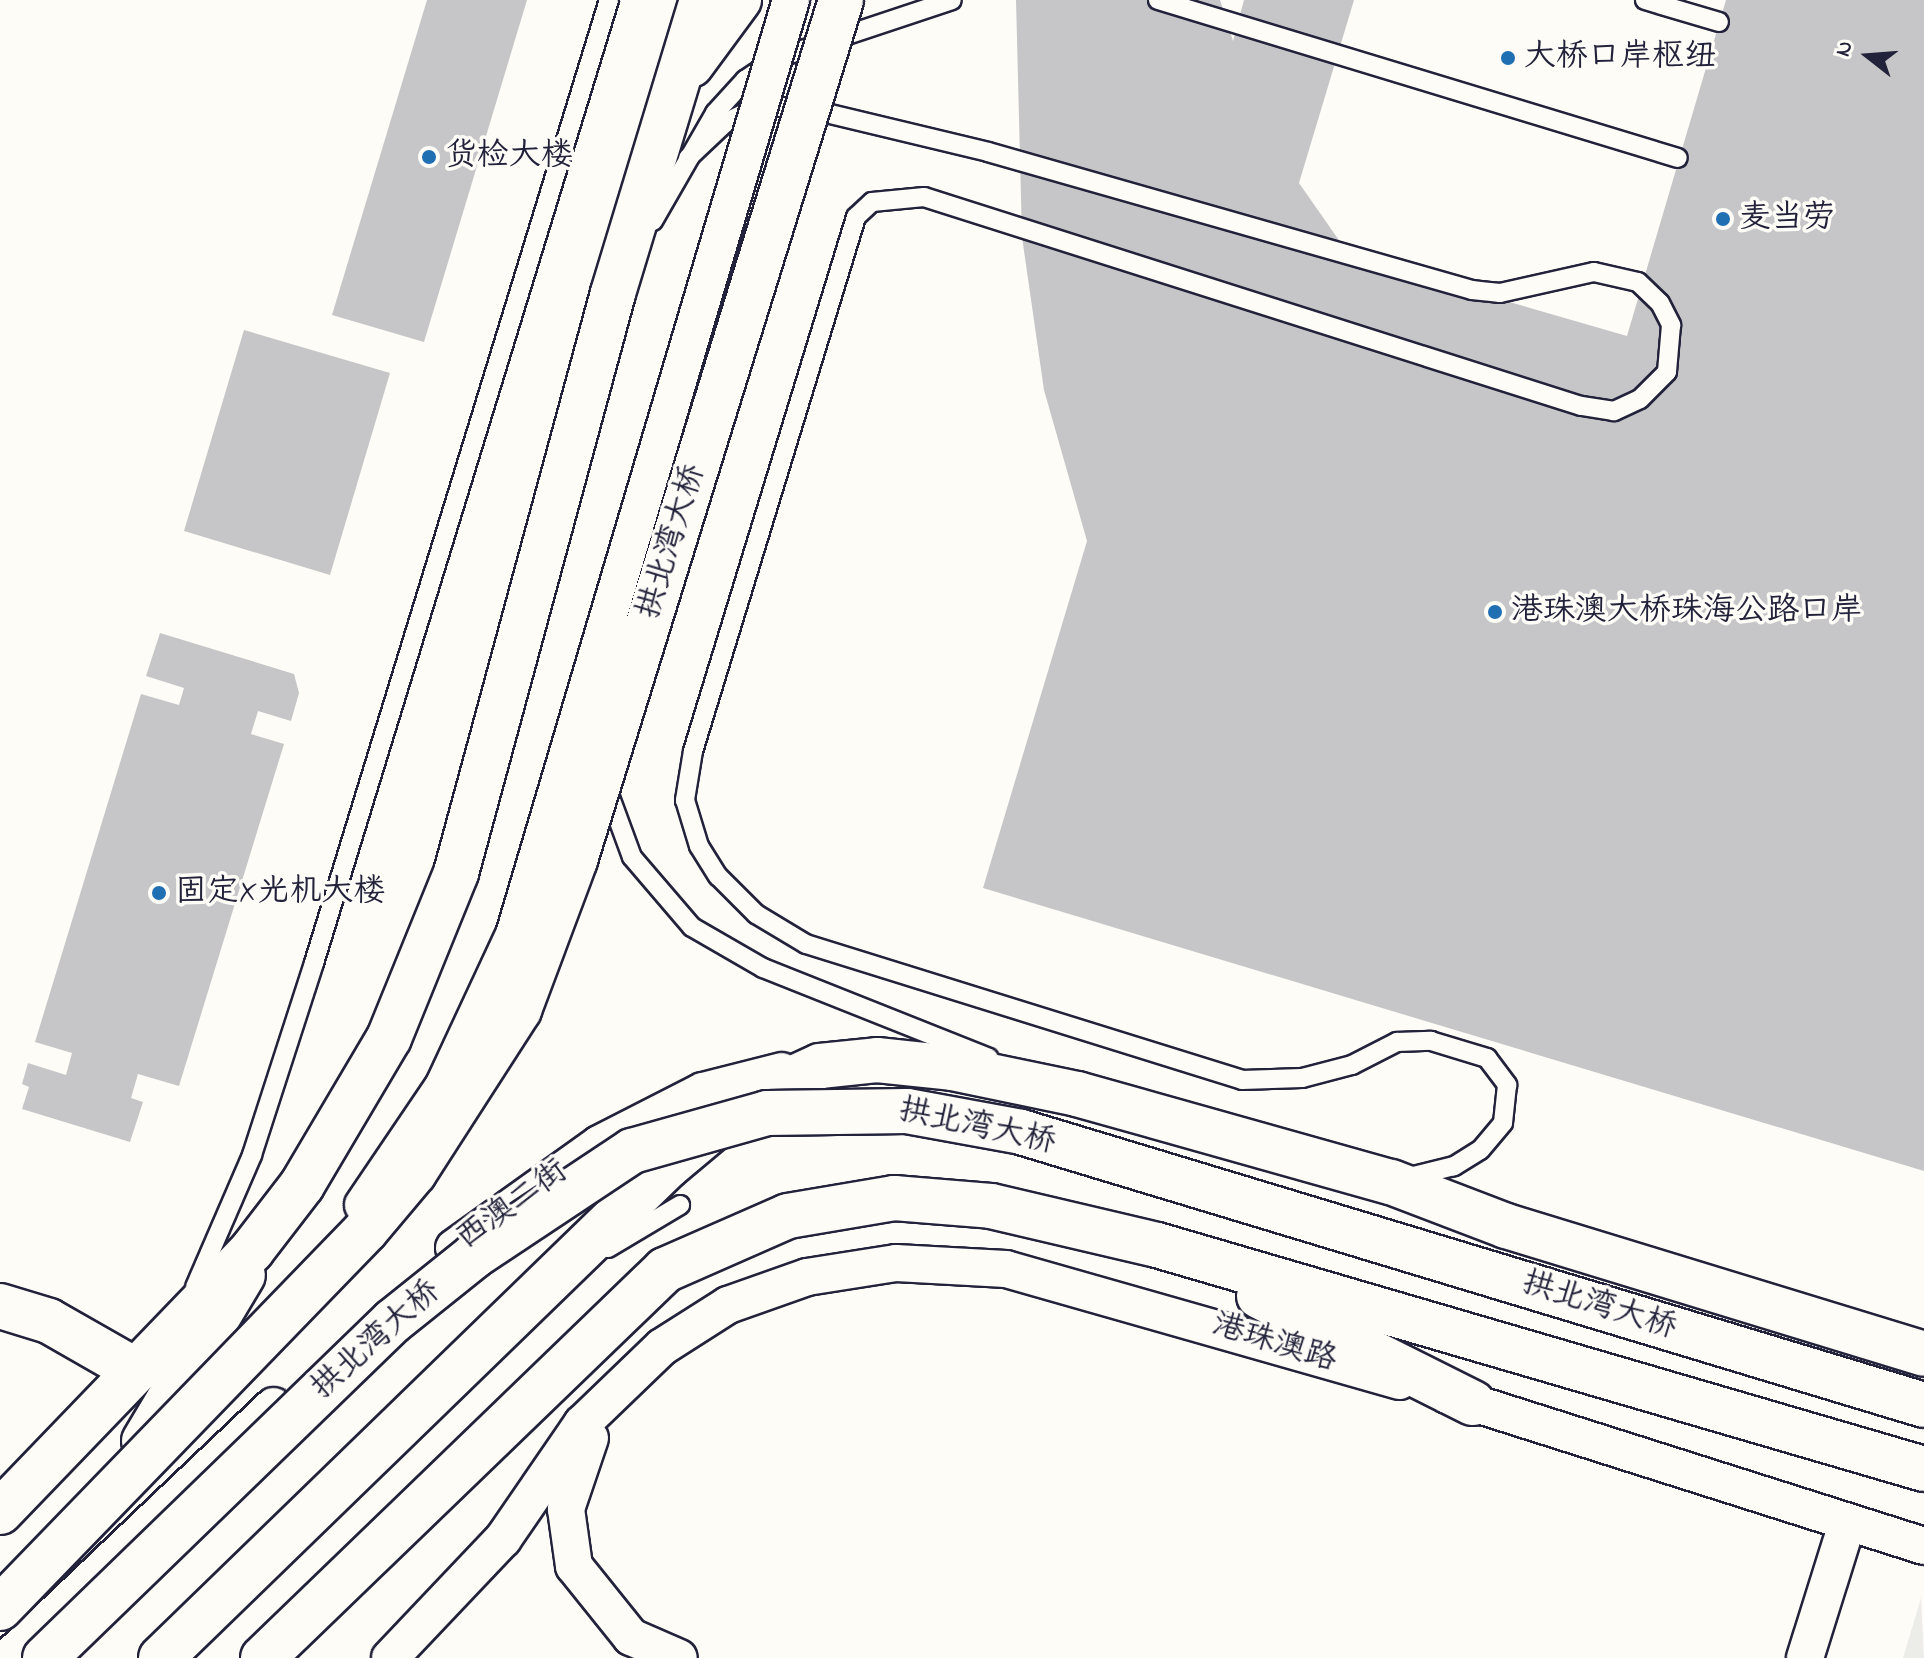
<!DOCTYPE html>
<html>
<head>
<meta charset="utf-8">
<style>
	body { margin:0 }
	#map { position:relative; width:1924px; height:1658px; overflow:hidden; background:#fdfcf7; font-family:"Indie Flower","LXGW WenKai TC",sans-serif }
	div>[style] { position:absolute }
	.built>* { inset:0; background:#ecece9 }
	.building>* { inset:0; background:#c6c6c8 }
	.roads { filter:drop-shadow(2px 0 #22223b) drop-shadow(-2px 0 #22223b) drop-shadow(0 2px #22223b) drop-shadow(0 -2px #22223b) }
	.service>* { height:18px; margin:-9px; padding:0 9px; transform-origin:9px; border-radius:9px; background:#fdfcf7 }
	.minor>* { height:36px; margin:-18px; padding:0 18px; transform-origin:18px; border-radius:18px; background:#fdfcf7 }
	.tertiary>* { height:44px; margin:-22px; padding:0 22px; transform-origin:22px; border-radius:22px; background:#fdfcf7 }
	.trunk>* { height:44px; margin:-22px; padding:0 22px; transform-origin:22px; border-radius:22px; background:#fdfcf7 }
	.bridges { filter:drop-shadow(2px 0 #22223b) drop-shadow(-2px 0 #22223b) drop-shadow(0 2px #22223b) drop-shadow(0 -2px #22223b) }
	.minor-bridge>* { height:36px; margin:-18px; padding:0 18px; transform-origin:18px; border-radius:18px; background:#fdfcf7 }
	.secondary-bridge>* { height:44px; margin:-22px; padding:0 22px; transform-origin:22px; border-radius:22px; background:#fdfcf7 }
	.dots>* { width:22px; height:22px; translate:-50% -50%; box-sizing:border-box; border:4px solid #fdfcf7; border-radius:50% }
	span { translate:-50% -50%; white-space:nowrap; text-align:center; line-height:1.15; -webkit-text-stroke:7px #fdfcf7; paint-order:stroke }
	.poi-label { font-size:32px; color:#22223b }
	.left { translate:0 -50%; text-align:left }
	.street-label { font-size:32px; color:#22223b }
	.north { position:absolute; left:1828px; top:16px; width:80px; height:80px; -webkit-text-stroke:6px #fdfcf7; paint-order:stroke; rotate:287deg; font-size:22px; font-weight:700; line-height:32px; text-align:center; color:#22223b }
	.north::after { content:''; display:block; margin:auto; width:28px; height:36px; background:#22223b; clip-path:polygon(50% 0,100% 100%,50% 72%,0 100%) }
</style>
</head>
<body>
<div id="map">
	<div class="built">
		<div style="clip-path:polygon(1921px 1598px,1924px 1658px,1903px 1658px)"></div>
	</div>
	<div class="building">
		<div style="clip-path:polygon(427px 0,527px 0,424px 342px,332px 315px)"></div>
		<div style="clip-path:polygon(1016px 0,1220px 0,1233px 41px,1244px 0,1354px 0,1299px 183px,1350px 256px,1627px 336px,1726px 0,1924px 0,1924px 1171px,983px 888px,1087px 541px,1044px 390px,1022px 237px)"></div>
		<div style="clip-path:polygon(244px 330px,390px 373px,330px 575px,184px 531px)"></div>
		<div style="clip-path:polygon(160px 633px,294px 674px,299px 693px,291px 721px,258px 711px,251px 734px,284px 744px,179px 1086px,138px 1074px,131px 1098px,143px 1102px,130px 1142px,22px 1109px,29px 1087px,22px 1084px,28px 1063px,66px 1075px,72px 1053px,35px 1042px,141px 694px,179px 705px,184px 688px,146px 676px)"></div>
	</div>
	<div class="roads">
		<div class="service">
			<div style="left:1158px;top:0;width:543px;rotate:16.9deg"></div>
			<div style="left:1645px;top:0;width:77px;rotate:16.6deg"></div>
			<div style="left:688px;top:158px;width:51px;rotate:-43.4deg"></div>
			<div style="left:725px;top:123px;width:36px;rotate:-27deg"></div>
			<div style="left:757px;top:107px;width:44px"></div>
			<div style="left:801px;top:107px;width:192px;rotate:13.5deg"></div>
			<div style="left:988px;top:152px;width:503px;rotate:15.91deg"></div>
			<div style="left:1472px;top:290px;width:28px;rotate:6deg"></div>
			<div style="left:1500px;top:293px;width:96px;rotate:-12.6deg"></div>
			<div style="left:1594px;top:272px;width:45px;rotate:12.8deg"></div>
			<div style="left:1638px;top:282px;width:30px;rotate:44deg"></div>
			<div style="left:1660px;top:303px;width:25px;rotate:63deg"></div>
			<div style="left:1671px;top:325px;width:47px;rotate:94.9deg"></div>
			<div style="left:1667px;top:372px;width:38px;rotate:135deg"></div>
			<div style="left:1640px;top:399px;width:29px;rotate:155deg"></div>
			<div style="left:1614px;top:411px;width:33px;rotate:-171deg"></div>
			<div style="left:1581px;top:406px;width:689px;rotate:-162.35deg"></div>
			<div style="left:924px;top:197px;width:52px;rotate:174.5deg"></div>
			<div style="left:872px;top:202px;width:22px;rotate:137deg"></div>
			<div style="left:856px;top:217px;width:558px;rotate:106.97deg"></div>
			<div style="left:693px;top:751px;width:50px;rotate:99.3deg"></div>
			<div style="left:685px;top:800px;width:48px;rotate:73.1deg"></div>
			<div style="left:699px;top:846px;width:36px;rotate:58deg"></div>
			<div style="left:718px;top:876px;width:54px;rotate:45deg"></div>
			<div style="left:756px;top:914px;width:58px;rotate:31deg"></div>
			<div style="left:806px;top:944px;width:457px;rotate:17.3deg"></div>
			<div style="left:1242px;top:1080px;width:60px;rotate:-1.9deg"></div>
			<div style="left:1302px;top:1078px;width:52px;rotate:-14.6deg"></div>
			<div style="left:1352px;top:1065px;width:51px;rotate:-27.1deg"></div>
			<div style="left:1397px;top:1042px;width:34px;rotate:-2deg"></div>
			<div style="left:1431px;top:1041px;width:59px;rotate:16.9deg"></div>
			<div style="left:1487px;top:1058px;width:34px;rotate:53deg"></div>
			<div style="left:1507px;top:1085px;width:38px;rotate:96deg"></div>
			<div style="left:1503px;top:1123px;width:35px;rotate:130deg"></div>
			<div style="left:1480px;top:1150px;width:31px;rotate:148deg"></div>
			<div style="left:1454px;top:1166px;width:50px;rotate:166.2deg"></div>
			<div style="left:653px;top:221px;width:125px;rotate:-60.1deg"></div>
			<div style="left:715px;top:113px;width:45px;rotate:-47.7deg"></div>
			<div style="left:745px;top:80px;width:40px;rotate:-34deg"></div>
			<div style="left:778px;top:58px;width:183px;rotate:-18.4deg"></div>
			<div style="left:607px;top:789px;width:72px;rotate:69.8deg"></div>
			<div style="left:632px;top:857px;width:92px;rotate:49.4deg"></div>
			<div style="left:692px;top:927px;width:82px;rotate:30deg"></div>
			<div style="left:763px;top:968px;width:243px;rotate:21.7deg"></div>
			<div style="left:608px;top:1248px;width:84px;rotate:-30.8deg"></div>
			<div style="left:195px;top:1287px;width:144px;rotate:-66.6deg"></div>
			<div style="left:252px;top:1155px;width:202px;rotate:-72.1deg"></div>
			<div style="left:314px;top:963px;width:1007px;rotate:-72.97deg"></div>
		</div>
		<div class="minor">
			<div style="left:454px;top:1248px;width:178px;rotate:-35.6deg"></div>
			<div style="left:599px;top:1144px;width:117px;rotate:-27deg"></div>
			<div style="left:703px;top:1091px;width:81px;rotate:-14.2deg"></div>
			<div style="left:1448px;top:1395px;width:499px;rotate:17.6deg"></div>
			<div style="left:590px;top:1438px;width:75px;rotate:108.7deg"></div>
			<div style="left:566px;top:1509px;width:58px;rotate:82deg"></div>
			<div style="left:574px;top:1566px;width:91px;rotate:51.2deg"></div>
			<div style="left:631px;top:1637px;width:52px;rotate:23.6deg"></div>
			<div style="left:8px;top:1658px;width:366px;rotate:-43.5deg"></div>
			<div style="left:390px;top:1658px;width:164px;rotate:-46.5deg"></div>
			<div style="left:503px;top:1539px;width:140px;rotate:-55.5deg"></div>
			<div style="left:582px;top:1424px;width:111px;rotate:-43.9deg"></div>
			<div style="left:662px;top:1347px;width:78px;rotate:-32.5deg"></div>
			<div style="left:728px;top:1305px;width:84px;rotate:-19.5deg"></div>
			<div style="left:807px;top:1277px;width:90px;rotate:-8.9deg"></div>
			<div style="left:896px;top:1263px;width:110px;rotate:3.1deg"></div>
			<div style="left:1006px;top:1269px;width:409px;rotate:15.9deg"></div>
			<div style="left:1805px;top:1658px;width:140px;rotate:-72.6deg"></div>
		</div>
		<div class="tertiary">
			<div style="left:0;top:1306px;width:51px;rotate:17deg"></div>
			<div style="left:49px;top:1321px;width:99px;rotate:29.7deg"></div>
		</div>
		<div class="trunk">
			<div style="left:691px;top:65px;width:81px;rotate:-53.6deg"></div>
			<div style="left:1259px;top:1296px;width:239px;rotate:26.6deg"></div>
			<div style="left:144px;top:1441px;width:193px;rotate:-59.2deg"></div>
			<div style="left:0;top:1512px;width:364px;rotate:-46.1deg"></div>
			<div style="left:252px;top:1250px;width:82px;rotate:-52.4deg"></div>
			<div style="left:302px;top:1185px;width:171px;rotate:-59.4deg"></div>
			<div style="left:389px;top:1038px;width:178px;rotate:-67.9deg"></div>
			<div style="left:456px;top:873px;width:601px;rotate:-74.85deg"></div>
			<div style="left:613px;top:293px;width:306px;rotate:-73.1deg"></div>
			<div style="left:161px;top:1658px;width:705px;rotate:-44.14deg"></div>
			<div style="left:667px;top:1167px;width:106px;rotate:-40deg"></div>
			<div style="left:748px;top:1099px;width:79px;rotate:-24.6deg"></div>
			<div style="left:820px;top:1066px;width:57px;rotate:-6deg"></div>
			<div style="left:877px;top:1060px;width:75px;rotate:6.1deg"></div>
			<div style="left:952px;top:1068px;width:128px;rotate:11.7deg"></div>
			<div style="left:1077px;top:1094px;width:326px;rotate:15.7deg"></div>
			<div style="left:1391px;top:1182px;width:123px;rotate:20.9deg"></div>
			<div style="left:1506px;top:1226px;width:437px;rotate:17deg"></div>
			<div style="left:263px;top:1658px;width:559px;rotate:-43.98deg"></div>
			<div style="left:665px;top:1270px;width:134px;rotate:-23.7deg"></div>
			<div style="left:788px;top:1216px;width:108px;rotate:-9.6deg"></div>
			<div style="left:894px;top:1198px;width:97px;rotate:4.7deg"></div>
			<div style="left:991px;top:1206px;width:171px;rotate:13.2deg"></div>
			<div style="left:1157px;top:1245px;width:799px;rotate:16.28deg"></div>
		</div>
	</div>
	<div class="bridges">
		<div class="minor-bridge">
			<div style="left:363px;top:1205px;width:143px;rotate:-55.9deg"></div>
			<div style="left:443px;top:1087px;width:168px;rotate:-65deg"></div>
			<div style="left:514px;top:935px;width:975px;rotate:-73.5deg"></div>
		</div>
		<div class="secondary-bridge">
			<div style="left:0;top:1608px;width:526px;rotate:-45.92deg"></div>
			<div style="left:366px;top:1230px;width:75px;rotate:-49.9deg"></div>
			<div style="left:414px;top:1173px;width:194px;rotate:-57.2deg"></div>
			<div style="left:519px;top:1010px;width:160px;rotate:-69.5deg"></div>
			<div style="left:575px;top:860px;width:900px;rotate:-72.81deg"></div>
			<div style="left:45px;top:1658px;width:484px;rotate:-44.1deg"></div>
			<div style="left:393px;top:1321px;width:104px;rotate:-38.7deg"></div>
			<div style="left:474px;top:1256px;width:190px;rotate:-33.6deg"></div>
			<div style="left:632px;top:1151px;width:140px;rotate:-15.7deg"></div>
			<div style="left:767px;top:1113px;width:140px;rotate:-0.8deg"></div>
			<div style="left:907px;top:1111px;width:116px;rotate:10.4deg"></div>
			<div style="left:1021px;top:1132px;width:943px;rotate:16.82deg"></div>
		</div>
	</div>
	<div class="dots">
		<div style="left:1508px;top:58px;background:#1f6fb2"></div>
		<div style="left:429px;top:157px;background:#1f6fb2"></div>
		<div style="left:1723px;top:219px;background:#1f6fb2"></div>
		<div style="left:1495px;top:612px;background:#1f6fb2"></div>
		<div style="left:159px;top:893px;background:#1f6fb2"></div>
	</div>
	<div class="poi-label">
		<span class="left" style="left:1524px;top:58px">大桥口岸枢纽</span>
		<span class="left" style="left:445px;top:157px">货检大楼</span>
		<span class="left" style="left:1739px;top:219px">麦当劳</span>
		<span class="left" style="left:1511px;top:612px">港珠澳大桥珠海公路口岸</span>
		<span class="left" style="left:175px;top:893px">固定X光机大楼</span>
	</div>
	<div class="street-label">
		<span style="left:673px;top:542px;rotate:-73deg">拱北湾大桥</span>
		<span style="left:977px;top:1128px;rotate:12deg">拱北湾大桥</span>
		<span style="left:513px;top:1206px;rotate:-36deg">西澳二街</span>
		<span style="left:1599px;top:1307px;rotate:17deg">拱北湾大桥</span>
		<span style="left:377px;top:1341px;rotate:-42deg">拱北湾大桥</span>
		<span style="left:1274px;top:1344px;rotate:17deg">港珠澳路</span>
	</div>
	<div class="north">N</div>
</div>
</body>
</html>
